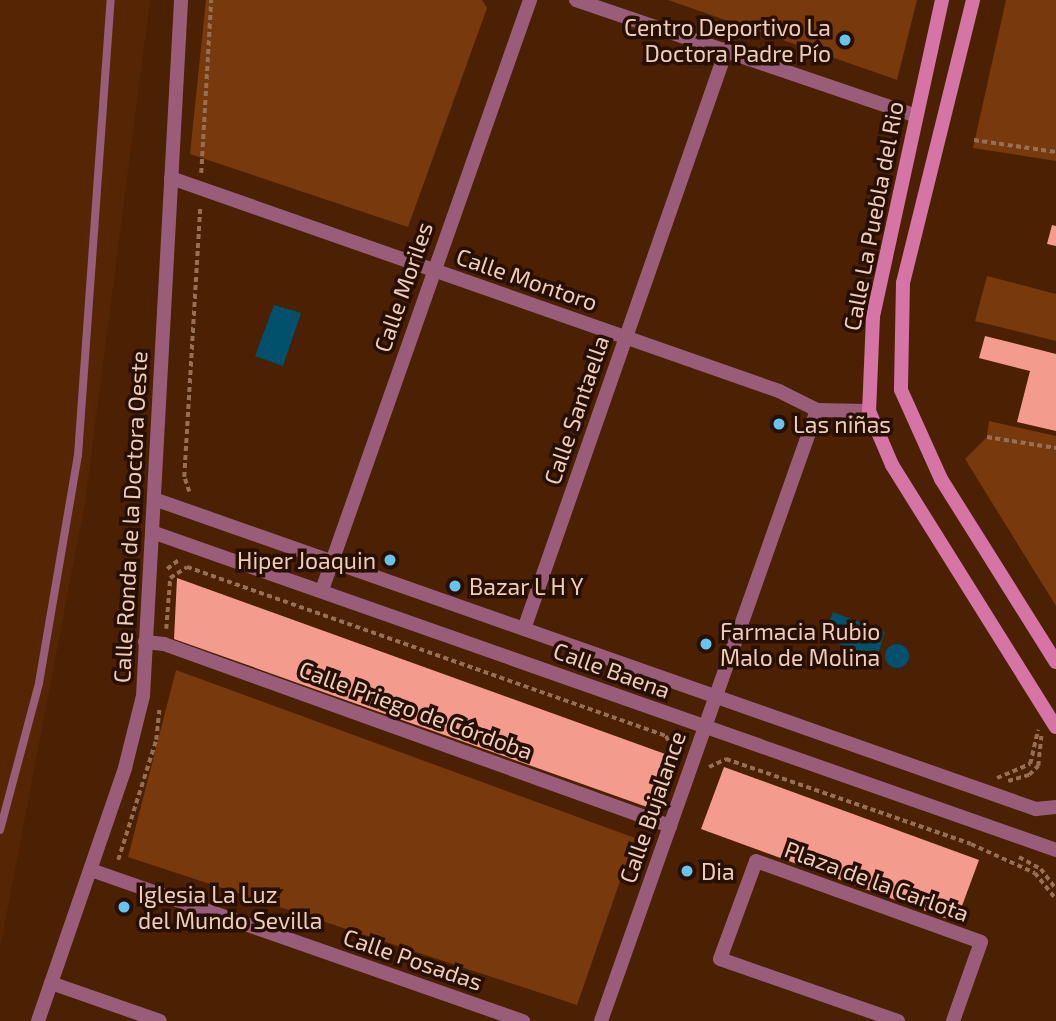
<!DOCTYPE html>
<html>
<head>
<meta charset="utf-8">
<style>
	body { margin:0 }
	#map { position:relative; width:1056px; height:1021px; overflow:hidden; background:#4b2003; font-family:"Exo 2",sans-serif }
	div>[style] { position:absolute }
	.built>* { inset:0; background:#562604 }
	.green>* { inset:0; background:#78390c }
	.water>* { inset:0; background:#01516d }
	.round { border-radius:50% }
	.building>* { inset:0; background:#f39c8d }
	.path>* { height:3.5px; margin-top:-1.75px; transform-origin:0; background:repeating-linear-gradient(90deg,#966f57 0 5px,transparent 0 8.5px) }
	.lane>* { height:8px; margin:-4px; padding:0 4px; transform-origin:4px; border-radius:4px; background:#995d7a }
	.street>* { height:14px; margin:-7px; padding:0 7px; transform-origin:7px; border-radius:7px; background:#995d7a }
	.secondary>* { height:14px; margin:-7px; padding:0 7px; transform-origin:7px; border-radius:7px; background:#d575a5 }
	.dots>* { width:19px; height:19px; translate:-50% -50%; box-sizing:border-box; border:4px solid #270f02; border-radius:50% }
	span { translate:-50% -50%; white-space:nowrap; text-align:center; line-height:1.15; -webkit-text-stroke:7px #270f02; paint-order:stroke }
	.poi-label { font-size:23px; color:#f0cdba }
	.right { translate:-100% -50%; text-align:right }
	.left { translate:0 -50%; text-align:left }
	.street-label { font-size:23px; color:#f0cdba }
</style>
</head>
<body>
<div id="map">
	<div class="built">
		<div style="clip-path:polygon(0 0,150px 0,85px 503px,0 948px)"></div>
	</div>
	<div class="green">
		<div style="clip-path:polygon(206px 0,482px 0,487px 8px,408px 227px,190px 154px)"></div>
		<div style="clip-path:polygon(668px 0,917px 0,897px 80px)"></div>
		<div style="clip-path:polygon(1006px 0,1056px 0,1056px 161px,973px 148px)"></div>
		<div style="clip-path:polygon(987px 276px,1056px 294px,1056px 341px,975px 321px)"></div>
		<div style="clip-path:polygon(989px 421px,1056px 436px,1056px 606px,965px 459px,987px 437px)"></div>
		<div style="clip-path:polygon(176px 670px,635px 838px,577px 1005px,128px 857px)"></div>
	</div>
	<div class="water">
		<div style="clip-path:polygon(274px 305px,301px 313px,283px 366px,255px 356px)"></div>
		<div style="clip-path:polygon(833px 612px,885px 632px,877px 657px,822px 638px)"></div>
		<div class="round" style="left:885px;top:644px;width:24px;height:24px"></div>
	</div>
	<div class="building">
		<div style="clip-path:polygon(1052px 225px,1056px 226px,1056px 246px,1047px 244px)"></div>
		<div style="clip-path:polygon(985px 336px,1056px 354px,1056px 431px,1017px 422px,1030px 371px,979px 358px)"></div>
		<div style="clip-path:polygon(177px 578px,668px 755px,647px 807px,174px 639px)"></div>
		<div style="clip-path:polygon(724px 767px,979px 860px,956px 922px,701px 829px)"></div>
	</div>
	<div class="path">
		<div style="left:974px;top:140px;width:83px;rotate:8.3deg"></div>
		<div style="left:201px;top:173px;width:173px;rotate:-86.7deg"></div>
		<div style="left:987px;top:437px;width:70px;rotate:9.1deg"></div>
		<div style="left:189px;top:492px;width:16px;rotate:-108deg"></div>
		<div style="left:184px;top:477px;width:272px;rotate:-86.6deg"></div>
		<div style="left:167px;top:569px;width:16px;rotate:-38deg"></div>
		<div style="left:166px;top:629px;width:51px;rotate:-85.5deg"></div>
		<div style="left:170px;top:578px;width:20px;rotate:-33deg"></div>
		<div style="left:187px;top:567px;width:508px;rotate:19.43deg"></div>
		<div style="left:666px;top:736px;width:23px;rotate:61deg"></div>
		<div style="left:709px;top:767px;width:19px;rotate:-25deg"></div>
		<div style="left:726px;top:759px;width:259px;rotate:19.1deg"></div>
		<div style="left:971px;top:844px;width:70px;rotate:24.4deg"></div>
		<div style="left:1035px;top:873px;width:33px;rotate:51deg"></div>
		<div style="left:997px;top:778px;width:36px;rotate:-23deg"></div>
		<div style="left:1030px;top:764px;width:35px;rotate:-77deg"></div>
		<div style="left:1008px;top:781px;width:22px;rotate:-16deg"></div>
		<div style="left:1029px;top:775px;width:13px;rotate:-45deg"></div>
		<div style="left:1038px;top:766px;width:30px;rotate:-84deg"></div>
		<div style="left:1019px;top:857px;width:25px;rotate:29deg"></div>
		<div style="left:1041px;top:869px;width:25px;rotate:53deg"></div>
		<div style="left:118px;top:860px;width:126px;rotate:-72.4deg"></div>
		<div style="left:156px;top:740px;width:30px;rotate:-84deg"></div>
	</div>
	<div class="lane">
		<div style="left:0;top:830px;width:152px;rotate:-75.1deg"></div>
		<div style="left:39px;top:683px;width:231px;rotate:-80.3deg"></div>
		<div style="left:78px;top:455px;width:456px;rotate:-85.9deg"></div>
	</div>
	<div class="street">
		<div style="left:576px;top:0;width:357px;rotate:18.8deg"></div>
		<div style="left:171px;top:178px;width:644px;rotate:19.31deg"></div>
		<div style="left:779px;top:391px;width:42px;rotate:26.6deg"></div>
		<div style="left:817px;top:410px;width:52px;rotate:1.1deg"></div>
		<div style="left:154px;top:499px;width:935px;rotate:19.37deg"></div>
		<div style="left:1036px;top:809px;width:20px;rotate:-6deg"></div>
		<div style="left:152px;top:532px;width:958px;rotate:19.38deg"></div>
		<div style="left:322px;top:590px;width:626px;rotate:-70.58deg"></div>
		<div style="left:524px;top:629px;width:615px;rotate:-70.74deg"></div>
		<div style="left:145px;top:642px;width:19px;rotate:6deg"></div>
		<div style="left:164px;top:644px;width:538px;rotate:19.78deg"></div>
		<div style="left:91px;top:870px;width:458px;rotate:19.3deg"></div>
		<div style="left:51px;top:983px;width:115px;rotate:19.2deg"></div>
		<div style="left:38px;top:1021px;width:268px;rotate:-71deg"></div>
		<div style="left:125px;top:768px;width:74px;rotate:-76deg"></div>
		<div style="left:143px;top:696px;width:697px;rotate:-86.87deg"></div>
		<div style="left:601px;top:1021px;width:648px;rotate:-70.53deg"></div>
		<div style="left:898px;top:1021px;width:188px;rotate:-160.8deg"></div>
		<div style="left:720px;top:959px;width:104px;rotate:-69.8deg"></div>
		<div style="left:756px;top:861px;width:239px;rotate:19.8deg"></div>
		<div style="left:981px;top:942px;width:84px;rotate:109.5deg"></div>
	</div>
	<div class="secondary">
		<div style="left:942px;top:0;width:324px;rotate:102.3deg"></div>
		<div style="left:873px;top:317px;width:94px;rotate:92.4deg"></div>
		<div style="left:869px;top:411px;width:59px;rotate:66.9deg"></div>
		<div style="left:892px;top:465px;width:309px;rotate:58deg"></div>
		<div style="left:973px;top:0;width:292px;rotate:103.9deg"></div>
		<div style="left:903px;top:283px;width:107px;rotate:91.1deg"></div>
		<div style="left:901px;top:390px;width:98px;rotate:65.8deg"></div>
		<div style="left:941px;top:479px;width:216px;rotate:57.9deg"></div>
	</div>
	<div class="dots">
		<div style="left:845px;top:40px;background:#66c4ef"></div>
		<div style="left:779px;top:424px;background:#66c4ef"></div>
		<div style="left:390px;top:560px;background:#66c4ef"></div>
		<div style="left:455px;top:586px;background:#66c4ef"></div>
		<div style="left:706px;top:644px;background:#66c4ef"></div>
		<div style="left:687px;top:871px;background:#66c4ef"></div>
		<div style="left:124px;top:907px;background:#66c4ef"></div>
	</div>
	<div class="poi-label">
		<span class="right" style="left:831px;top:40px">Centro Deportivo La<br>Doctora Padre Pío</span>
		<span class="left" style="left:793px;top:424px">Las niñas</span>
		<span class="right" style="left:376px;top:560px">Hiper Joaquin</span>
		<span class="left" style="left:469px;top:586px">Bazar L H Y</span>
		<span class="left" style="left:720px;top:644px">Farmacia Rubio<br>Malo de Molina</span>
		<span class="left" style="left:701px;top:871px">Dia</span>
		<span class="left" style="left:138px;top:907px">Iglesia La Luz<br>del Mundo Sevilla</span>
	</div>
	<div class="street-label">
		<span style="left:873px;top:216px;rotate:-79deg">Calle La Puebla del Rio</span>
		<span style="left:527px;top:279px;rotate:19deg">Calle Montoro</span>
		<span style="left:403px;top:287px;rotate:-71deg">Calle Moriles</span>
		<span style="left:576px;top:410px;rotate:-71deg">Calle Santaella</span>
		<span style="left:130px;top:517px;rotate:-87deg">Calle Ronda de la Doctora Oeste</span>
		<span style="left:612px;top:670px;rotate:20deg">Calle Baena</span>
		<span style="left:416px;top:710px;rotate:20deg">Calle Priego de Córdoba</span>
		<span style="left:652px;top:807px;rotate:-71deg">Calle Bujalance</span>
		<span style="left:877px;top:881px;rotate:20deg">Plaza de la Carlota</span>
		<span style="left:413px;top:959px;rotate:19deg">Calle Posadas</span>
	</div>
</div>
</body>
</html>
